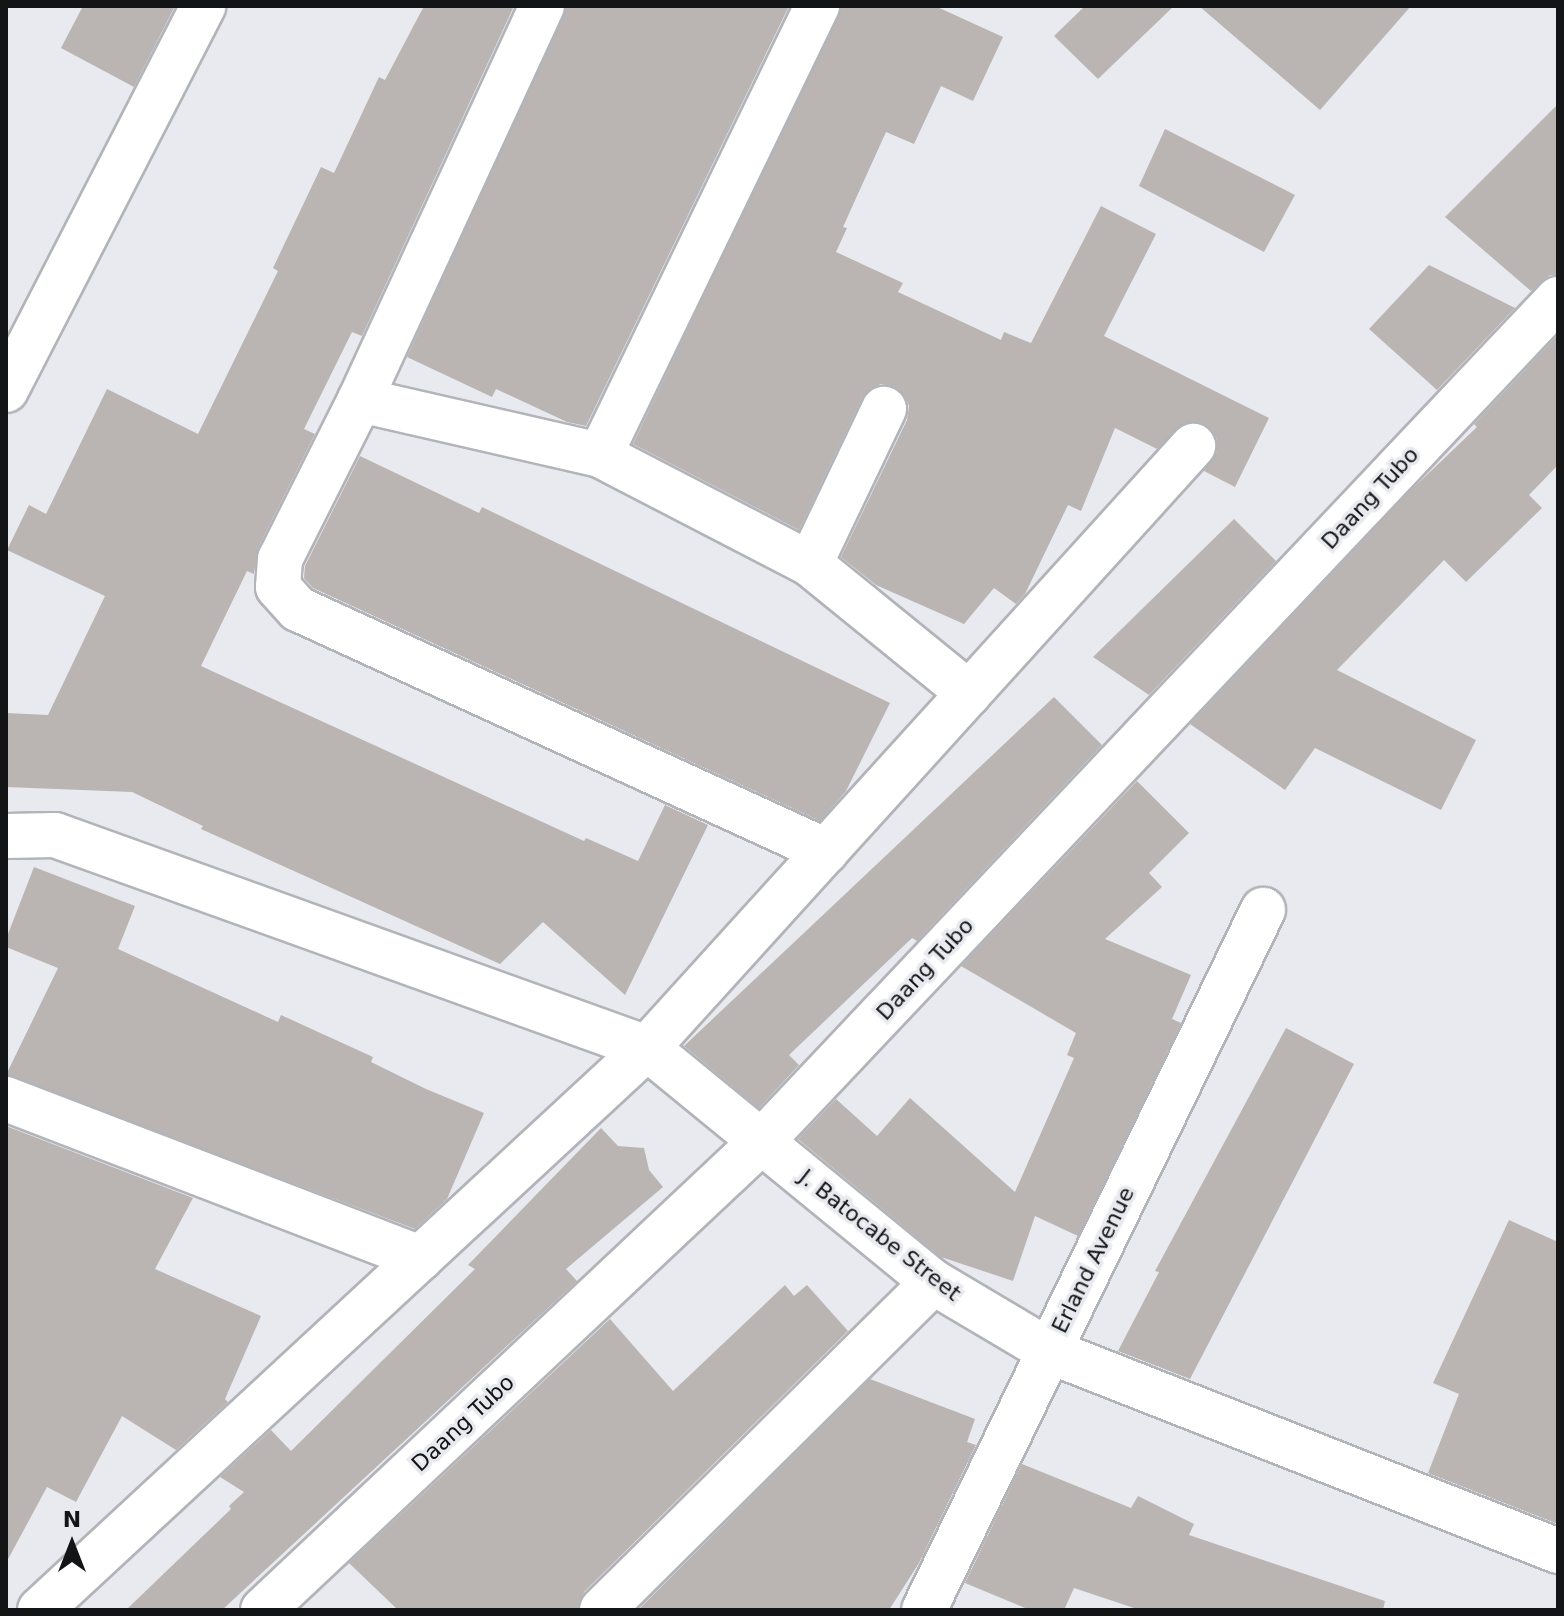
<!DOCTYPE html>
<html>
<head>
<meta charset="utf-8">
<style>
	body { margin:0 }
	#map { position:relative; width:1564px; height:1616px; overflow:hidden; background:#e8eaef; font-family:"DejaVu Sans",sans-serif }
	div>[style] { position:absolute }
	.building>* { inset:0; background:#bab5b2 }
	.roads { filter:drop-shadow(2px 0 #b2b4b9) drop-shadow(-2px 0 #b2b4b9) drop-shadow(0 2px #b2b4b9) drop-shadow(0 -2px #b2b4b9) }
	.minor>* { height:44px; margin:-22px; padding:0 22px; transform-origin:22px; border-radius:22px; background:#fff }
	span { translate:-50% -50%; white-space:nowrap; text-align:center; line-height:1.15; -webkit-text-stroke:7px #e8eaef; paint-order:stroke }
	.street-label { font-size:22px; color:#131415 }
	.frame { position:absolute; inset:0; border:8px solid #131415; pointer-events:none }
	.north { position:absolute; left:32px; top:1504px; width:80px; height:80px; -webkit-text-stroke:6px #e8eaef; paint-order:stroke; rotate:0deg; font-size:22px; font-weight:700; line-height:32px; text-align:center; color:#131415 }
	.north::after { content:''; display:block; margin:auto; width:28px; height:36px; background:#131415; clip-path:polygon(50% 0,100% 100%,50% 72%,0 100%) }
</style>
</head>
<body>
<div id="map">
	<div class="building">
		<div style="clip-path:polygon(83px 6px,175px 6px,134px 87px,61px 48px)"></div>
		<div style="clip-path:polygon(424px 6px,514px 6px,362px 336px,352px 332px,304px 429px,315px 434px,258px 548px,254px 574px,247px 571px,201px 666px,584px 841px,586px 838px,638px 861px,665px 805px,708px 825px,625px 995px,543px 922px,500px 964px,201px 829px,203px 826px,132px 792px,6px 787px,6px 713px,48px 715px,105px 596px,7px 550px,29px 505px,46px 514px,107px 389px,198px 434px,278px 271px,273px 268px,321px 167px,334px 173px,379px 77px,385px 80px)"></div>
		<div style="clip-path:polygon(567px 6px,789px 6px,586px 426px,567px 422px,496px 389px,492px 397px,407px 357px)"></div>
		<div style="clip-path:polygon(842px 6px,935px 6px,1003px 37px,973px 101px,941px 86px,914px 144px,886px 132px,843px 227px,847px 228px,836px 252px,903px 283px,898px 292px,1001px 340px,1004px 332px,1031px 343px,1101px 206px,1156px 234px,1104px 336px,1269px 418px,1235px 487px,1204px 471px,1217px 452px,1217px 439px,1210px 428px,1199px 422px,1185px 423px,1157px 449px,1115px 428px,1081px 511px,1068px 505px,1025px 594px,1016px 604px,994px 588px,964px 624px,876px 585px,841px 557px,907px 420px,909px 406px,905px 396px,895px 387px,881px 384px,871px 388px,862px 398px,799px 530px,633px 444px)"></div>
		<div style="clip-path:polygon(1085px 6px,1174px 6px,1098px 79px,1054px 36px)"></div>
		<div style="clip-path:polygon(1199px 6px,1411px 6px,1320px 110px)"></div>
		<div style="clip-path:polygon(1558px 104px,1558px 275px,1550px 275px,1531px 291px,1445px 217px)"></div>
		<div style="clip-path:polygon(1165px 129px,1295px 195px,1264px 252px,1139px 186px)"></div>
		<div style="clip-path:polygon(1429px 265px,1515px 308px,1437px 390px,1369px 329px)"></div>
		<div style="clip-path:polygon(1558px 335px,1558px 465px,1529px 495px,1542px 508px,1466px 582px,1444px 560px,1337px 670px,1476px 740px,1441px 810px,1315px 748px,1285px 790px,1190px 724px,1409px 492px,1477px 427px,1474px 424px)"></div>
		<div style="clip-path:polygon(360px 456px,479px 513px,482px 507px,890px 703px,846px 791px,820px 821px,313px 588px,304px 578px,305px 566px)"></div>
		<div style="clip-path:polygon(1234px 519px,1276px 561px,1149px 695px,1093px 657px)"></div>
		<div style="clip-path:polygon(1054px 697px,1102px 745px,917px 941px,912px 938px,789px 1055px,799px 1065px,759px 1108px,684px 1046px)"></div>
		<div style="clip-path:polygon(1137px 781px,1189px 833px,1149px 873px,1162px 887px,1105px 939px,1191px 975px,1172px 1019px,1181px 1023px,1078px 1236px,1035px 1216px,1013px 1281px,941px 1257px,798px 1139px,836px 1099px,877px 1136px,910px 1098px,1015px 1192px,1074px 1058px,1067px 1055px,1076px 1033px,961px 966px)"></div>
		<div style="clip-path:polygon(34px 867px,135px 906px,118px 949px,278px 1022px,281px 1015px,373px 1057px,371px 1062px,426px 1089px,484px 1113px,447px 1199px,415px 1229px,6px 1075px,58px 968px,6px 947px,6px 939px)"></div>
		<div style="clip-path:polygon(1286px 1028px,1354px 1064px,1190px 1379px,1118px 1351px,1159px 1272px,1155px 1271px)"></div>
		<div style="clip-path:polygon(6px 1126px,193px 1198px,155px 1269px,261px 1316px,225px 1399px,228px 1402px,176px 1450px,122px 1416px,76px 1502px,47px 1487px,6px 1563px)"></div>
		<div style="clip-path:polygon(601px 1128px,618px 1146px,644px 1148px,649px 1170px,663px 1187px,566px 1269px,577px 1281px,222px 1610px,126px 1610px,231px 1509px,229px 1506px,244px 1492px,220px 1477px,271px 1430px,291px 1451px,475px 1269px,468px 1265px)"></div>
		<div style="clip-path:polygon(1509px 1220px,1558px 1242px,1558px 1524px,1428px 1473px,1459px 1394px,1433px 1383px)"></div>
		<div style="clip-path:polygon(785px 1285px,794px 1296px,807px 1285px,848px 1331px,584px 1592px,578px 1610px,398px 1610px,349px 1563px,610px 1319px,673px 1391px)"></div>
		<div style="clip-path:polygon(870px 1379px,975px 1419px,967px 1442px,976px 1445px,919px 1563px,889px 1610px,638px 1610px)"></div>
		<div style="clip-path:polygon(1022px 1464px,1131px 1508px,1138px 1496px,1194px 1524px,1189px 1535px,1385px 1601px,1383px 1610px,1140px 1610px,1074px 1588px,1064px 1610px,1030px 1610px,965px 1583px)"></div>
	</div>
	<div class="roads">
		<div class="minor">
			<div style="left:542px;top:6px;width:434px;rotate:114.8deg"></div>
			<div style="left:360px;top:400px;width:178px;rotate:116.7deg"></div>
			<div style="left:280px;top:559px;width:28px;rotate:94deg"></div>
			<div style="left:278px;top:587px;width:30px;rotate:48deg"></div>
			<div style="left:298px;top:609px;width:581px;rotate:24.62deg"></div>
			<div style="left:6px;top:390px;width:432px;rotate:-62.8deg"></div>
			<div style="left:360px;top:400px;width:246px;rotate:12.9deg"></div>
			<div style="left:600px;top:455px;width:237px;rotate:27.4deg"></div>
			<div style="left:810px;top:564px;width:205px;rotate:39.1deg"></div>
			<div style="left:600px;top:455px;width:499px;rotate:-64.2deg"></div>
			<div style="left:810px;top:564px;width:172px;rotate:-64.5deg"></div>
			<div style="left:6px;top:836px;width:49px;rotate:-1.2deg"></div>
			<div style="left:55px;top:835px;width:629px;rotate:19.79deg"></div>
			<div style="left:647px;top:1048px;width:370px;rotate:39.3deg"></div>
			<div style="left:933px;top:1282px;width:135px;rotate:30.7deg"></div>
			<div style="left:1049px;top:1351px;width:547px;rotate:21.45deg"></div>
			<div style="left:6px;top:1099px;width:444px;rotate:21deg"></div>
			<div style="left:40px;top:1610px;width:827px;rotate:-42.8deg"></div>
			<div style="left:647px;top:1048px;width:813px;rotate:-47.79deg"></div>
			<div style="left:263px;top:1610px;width:683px;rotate:-43.22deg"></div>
			<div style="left:761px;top:1142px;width:1160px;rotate:-46.61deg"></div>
			<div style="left:602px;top:1610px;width:466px;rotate:-44.7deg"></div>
			<div style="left:924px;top:1610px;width:778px;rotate:-64.16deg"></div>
		</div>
	</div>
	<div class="street-label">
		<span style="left:1370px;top:498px;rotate:-47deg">Daang Tubo</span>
		<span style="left:925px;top:969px;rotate:-47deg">Daang Tubo</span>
		<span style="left:880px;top:1235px;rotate:38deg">J. Batocabe Street</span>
		<span style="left:1093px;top:1260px;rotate:-64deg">Erland Avenue</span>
		<span style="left:463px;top:1423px;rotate:-43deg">Daang Tubo</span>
	</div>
	<div class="frame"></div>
	<div class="north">N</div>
</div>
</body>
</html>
